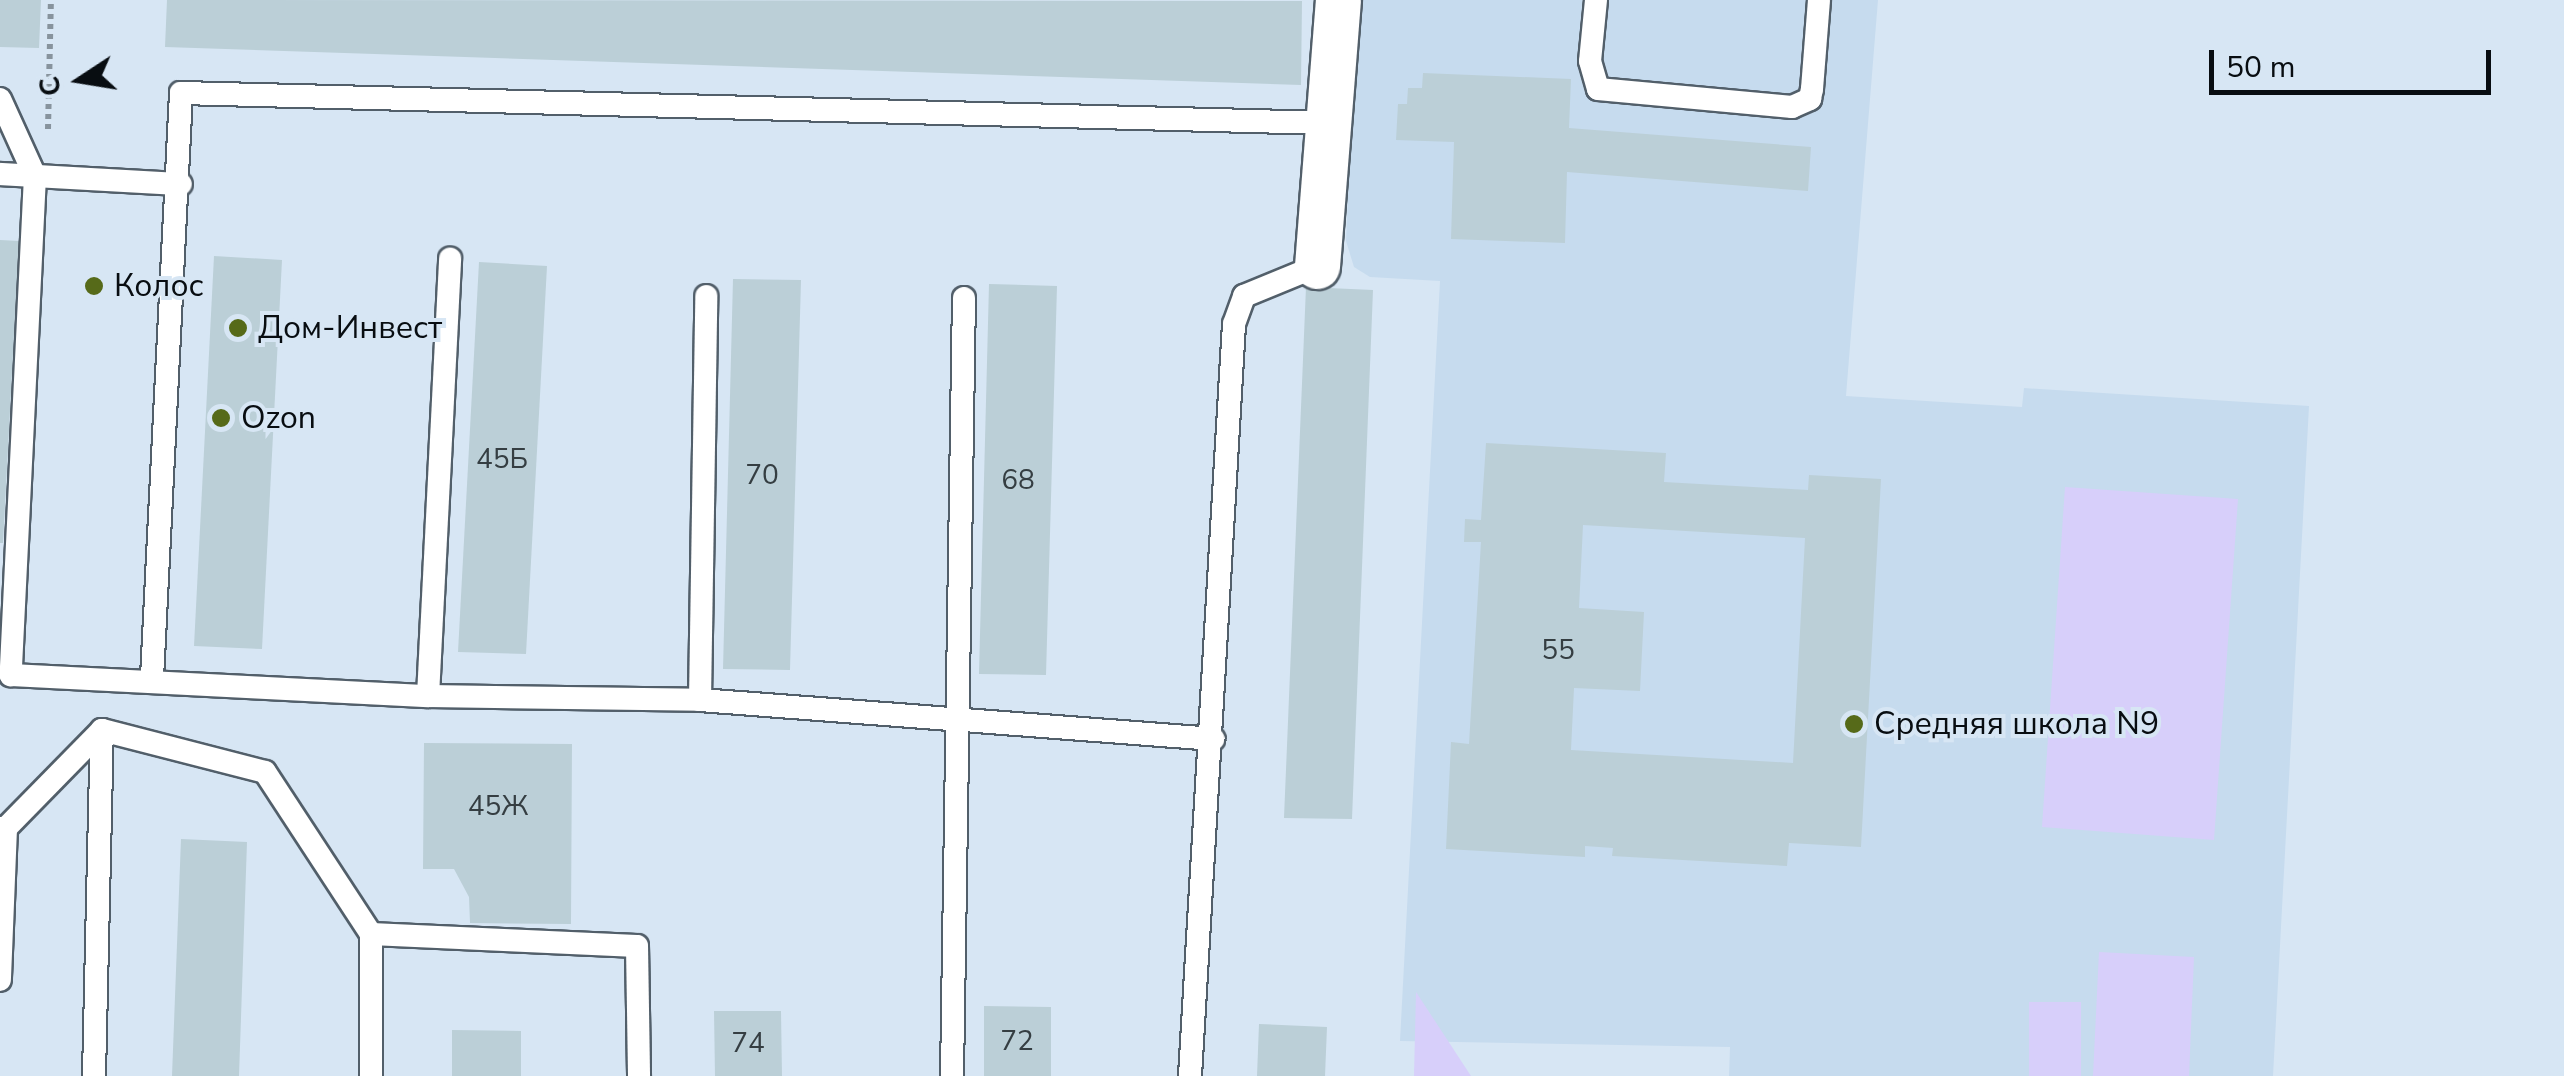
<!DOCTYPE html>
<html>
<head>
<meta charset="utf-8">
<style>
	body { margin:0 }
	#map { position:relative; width:2564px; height:1076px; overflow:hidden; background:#d7e6f4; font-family:"Nunito Sans",sans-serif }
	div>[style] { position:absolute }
	.built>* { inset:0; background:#c6dbee }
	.green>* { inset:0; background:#d7cffa }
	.building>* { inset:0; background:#bbcfd7 }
	.path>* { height:6px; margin-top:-3px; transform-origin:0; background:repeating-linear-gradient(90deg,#87939d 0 5px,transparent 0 10px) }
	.roads { filter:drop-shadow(2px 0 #525f6a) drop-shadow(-2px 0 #525f6a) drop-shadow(0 2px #525f6a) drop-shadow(0 -2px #525f6a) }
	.lane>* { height:22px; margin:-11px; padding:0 11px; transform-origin:11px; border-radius:11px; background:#fff }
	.street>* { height:45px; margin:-22.5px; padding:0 22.5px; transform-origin:22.5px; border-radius:22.5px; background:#fff }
	.dots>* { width:28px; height:28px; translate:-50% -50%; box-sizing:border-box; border:5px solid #d7e6f4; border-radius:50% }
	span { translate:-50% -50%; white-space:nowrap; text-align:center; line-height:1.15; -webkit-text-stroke:8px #d7e6f4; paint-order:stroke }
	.number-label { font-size:28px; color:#353e42 }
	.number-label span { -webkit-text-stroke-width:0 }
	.poi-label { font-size:32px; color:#080d11 }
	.left { translate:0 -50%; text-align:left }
	.north { position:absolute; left:30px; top:30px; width:100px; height:100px; -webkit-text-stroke:8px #d7e6f4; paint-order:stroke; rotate:258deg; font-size:28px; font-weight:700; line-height:40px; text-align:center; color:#080d11 }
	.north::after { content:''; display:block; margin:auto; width:35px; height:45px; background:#080d11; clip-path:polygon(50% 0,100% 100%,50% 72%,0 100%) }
	.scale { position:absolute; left:2209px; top:50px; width:282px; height:45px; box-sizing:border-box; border:5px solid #080d11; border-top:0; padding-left:12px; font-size:30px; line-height:35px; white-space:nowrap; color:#080d11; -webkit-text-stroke:8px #d7e6f4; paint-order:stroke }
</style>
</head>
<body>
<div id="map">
	<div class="built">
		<div style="clip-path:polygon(1357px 0,1878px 0,1846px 396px,2022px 407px,2024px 388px,2309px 406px,2273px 1076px,1729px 1076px,1730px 1047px,1400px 1041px,1440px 281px,1370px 277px,1354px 267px,1346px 241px)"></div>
	</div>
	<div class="green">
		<div style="clip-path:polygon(2065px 487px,2238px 499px,2214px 840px,2042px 827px)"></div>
		<div style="clip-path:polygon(2099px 952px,2194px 957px,2189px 1076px,2093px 1076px)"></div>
		<div style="clip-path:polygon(1416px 992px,1471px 1076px,1414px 1076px)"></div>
		<div style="clip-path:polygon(2029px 1002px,2081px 1002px,2081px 1076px,2029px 1076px)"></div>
	</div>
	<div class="building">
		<div style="clip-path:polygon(0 0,41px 0,39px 48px,0 47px)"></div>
		<div style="clip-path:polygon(167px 0,1302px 1px,1301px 85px,165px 47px)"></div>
		<div style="clip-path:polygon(1423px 73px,1571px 79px,1569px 128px,1811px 147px,1808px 191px,1567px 172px,1565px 243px,1451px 239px,1454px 142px,1396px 140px,1398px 104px,1407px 104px,1408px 88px,1422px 88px)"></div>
		<div style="clip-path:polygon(0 240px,19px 241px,3px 543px,0 543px)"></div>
		<div style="clip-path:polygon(214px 256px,282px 260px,262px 649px,194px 646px)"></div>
		<div style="clip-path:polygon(479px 262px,547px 266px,526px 654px,458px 652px)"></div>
		<div style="clip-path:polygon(733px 279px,801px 280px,790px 670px,723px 669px)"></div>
		<div style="clip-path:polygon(989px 284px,1057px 286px,1046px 675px,979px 674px)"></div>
		<div style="clip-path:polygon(1306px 287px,1373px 290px,1352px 819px,1284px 818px)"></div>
		<div style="clip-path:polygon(evenodd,1486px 443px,1666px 453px,1664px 482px,1808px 490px,1809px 475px,1881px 479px,1861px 847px,1789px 843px,1787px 866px,1612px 856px,1613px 848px,1585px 846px,1585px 857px,1446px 849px,1451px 742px,1469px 744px,1481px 542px,1464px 542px,1465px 519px,1481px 520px,1486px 443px,1583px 525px,1805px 538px,1793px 763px,1571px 750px,1574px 688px,1640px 691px,1644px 612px,1579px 608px,1583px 525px)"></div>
		<div style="clip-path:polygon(424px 743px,572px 744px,571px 924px,470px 923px,469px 897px,454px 869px,423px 869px)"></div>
		<div style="clip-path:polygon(181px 839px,247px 842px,239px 1076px,172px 1076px)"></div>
		<div style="clip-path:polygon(984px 1006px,1051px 1007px,1051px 1076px,984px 1076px)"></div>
		<div style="clip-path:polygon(714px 1011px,781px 1011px,782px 1076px,715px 1076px)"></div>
		<div style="clip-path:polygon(1259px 1024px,1327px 1027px,1325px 1076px,1257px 1076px)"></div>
		<div style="clip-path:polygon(452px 1030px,521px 1031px,521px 1076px,452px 1076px)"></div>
	</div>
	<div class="path">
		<div style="left:48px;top:129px;width:129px;rotate:-88.7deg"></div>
	</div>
	<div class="roads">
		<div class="lane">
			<div style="left:1596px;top:0;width:61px;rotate:95.6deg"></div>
			<div style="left:1590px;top:61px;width:29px;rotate:74deg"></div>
			<div style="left:1598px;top:89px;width:195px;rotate:5.3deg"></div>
			<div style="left:1792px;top:107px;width:20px;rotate:-24deg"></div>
			<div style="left:1810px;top:99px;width:10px;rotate:-79deg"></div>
			<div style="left:1812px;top:89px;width:89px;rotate:-85.5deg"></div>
			<div style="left:0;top:99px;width:85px;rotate:65.6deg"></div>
			<div style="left:35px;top:176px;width:500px;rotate:92.8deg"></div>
			<div style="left:11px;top:675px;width:418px;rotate:2.9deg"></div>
			<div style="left:428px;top:696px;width:272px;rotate:0.8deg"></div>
			<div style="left:700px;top:700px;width:515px;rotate:4.34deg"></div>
			<div style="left:0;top:174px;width:181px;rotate:3.2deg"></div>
			<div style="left:152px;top:678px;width:586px;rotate:-87.16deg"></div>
			<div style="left:181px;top:93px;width:1149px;rotate:1.5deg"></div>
			<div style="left:428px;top:696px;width:438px;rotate:-87.1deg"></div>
			<div style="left:700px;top:700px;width:404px;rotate:-89.1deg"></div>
			<div style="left:0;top:828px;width:6px"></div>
			<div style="left:6px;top:828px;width:152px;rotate:92.3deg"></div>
			<div style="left:6px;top:828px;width:137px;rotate:-45.6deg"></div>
			<div style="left:102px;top:730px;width:168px;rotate:14.4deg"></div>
			<div style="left:265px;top:772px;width:194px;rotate:56.8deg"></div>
			<div style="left:371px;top:934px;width:266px;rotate:2.6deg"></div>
			<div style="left:637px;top:946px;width:130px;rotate:89.1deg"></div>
			<div style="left:94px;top:1076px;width:346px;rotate:-88.7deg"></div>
			<div style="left:371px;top:1076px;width:142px;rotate:-90deg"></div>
			<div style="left:952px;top:1076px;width:778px;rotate:-89.12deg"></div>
			<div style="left:1190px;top:1076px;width:753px;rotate:-86.65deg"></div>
			<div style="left:1234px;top:324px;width:30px;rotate:-70deg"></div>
			<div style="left:1244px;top:296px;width:79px;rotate:-22.3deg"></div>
		</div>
		<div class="street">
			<div style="left:1317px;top:266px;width:267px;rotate:-85.5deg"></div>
		</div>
	</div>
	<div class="dots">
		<div style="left:94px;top:286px;background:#566a19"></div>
		<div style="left:238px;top:328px;background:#566a19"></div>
		<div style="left:221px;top:418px;background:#566a19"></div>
		<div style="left:1854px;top:724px;background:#566a19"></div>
	</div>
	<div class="number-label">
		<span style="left:502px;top:459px">45Б</span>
		<span style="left:762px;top:475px">70</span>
		<span style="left:1018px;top:480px">68</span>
		<span style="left:1558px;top:650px">55</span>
		<span style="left:498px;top:806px">45Ж</span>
		<span style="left:1017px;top:1041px">72</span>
		<span style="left:748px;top:1043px">74</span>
	</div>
	<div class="poi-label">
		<span class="left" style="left:114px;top:286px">Колос</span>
		<span class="left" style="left:258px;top:328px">Дом-Инвест</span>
		<span class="left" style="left:241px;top:418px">Ozon</span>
		<span class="left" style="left:1874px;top:724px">Средняя школа N9</span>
	</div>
	<div class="north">С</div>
	<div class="scale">50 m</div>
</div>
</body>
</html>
